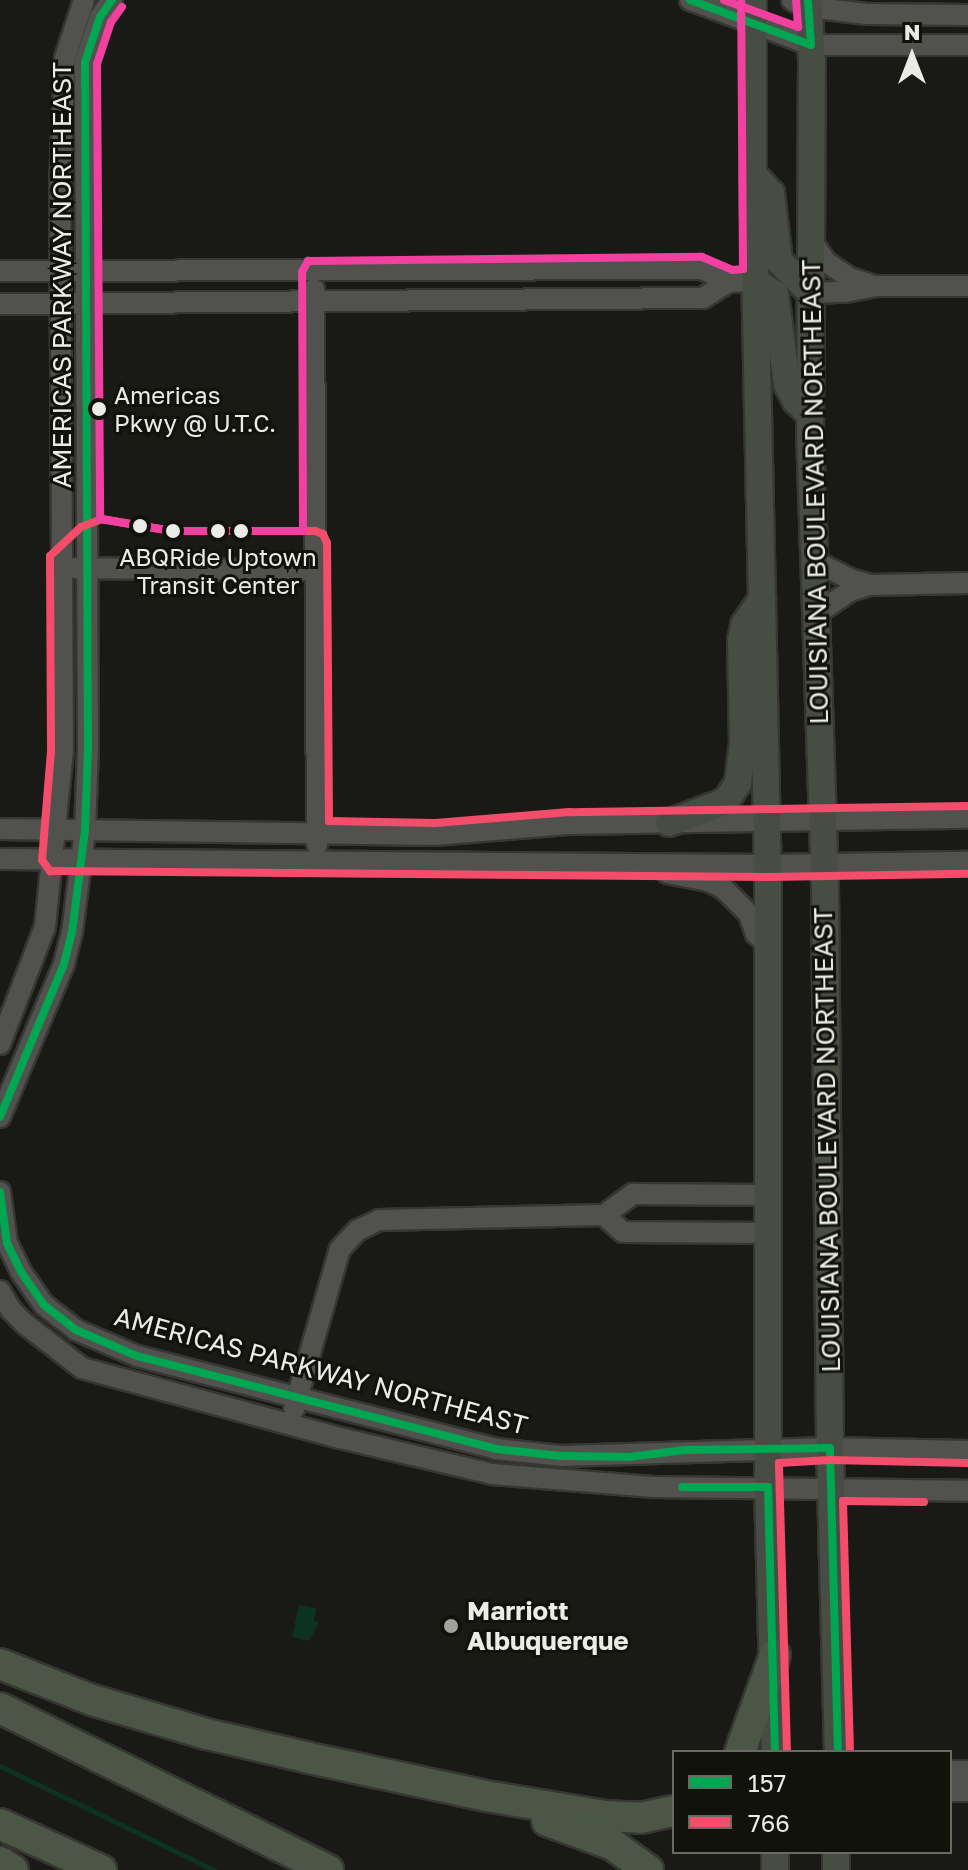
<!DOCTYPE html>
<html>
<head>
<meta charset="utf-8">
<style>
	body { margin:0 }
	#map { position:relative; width:968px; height:1870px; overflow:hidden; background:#191a15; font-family:"Golos Text",sans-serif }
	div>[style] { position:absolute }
	.water>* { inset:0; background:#0c3224 }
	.stream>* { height:5px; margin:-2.5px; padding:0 2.5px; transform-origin:2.5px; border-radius:2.5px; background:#0c3224 }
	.roads { filter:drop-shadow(2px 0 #363632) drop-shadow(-2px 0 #363632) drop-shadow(0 2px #363632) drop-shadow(0 -2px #363632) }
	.minor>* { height:20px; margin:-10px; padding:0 10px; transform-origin:10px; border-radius:10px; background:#51514e }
	.major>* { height:26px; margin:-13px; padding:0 13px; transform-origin:13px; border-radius:13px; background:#474d43 }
	.highway>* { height:30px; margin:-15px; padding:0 15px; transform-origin:15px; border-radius:15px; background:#4b5647 }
	.bus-1>* { height:8px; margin:-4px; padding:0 4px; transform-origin:4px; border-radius:4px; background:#00a651 }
	.bus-2>* { height:8px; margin:-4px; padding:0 4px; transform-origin:4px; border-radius:4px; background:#f44d6c }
	.bus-3>* { height:8px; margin:-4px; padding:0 4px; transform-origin:4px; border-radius:4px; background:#f240a1 }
	.dots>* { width:22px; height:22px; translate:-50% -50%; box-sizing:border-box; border:4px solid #11130b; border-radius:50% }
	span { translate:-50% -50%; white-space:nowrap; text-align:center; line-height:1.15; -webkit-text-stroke:6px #11130b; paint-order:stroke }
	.bus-label { font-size:24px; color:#ebece6 }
	.left { translate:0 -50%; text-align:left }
	.street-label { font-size:26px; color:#ebece6 }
	.poi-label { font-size:26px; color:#ebece6; font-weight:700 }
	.legend { position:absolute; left:672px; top:1750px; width:280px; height:104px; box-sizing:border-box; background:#11130b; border:2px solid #686a63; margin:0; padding:10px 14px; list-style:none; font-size:24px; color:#ebece6 }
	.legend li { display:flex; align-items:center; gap:16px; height:40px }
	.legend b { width:40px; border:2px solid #686a63 }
	.north { position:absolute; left:872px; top:16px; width:80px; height:80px; -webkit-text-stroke:6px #11130b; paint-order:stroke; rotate:0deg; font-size:22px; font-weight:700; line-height:32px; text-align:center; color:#ebece6 }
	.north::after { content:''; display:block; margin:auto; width:28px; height:36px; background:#ebece6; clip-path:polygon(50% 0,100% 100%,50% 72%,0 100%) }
</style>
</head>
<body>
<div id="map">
	<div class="water">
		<div style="clip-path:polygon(299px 1605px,316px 1608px,314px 1620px,319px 1622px,309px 1641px,292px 1637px)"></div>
	</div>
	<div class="stream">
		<div style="left:0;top:1766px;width:238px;rotate:25.9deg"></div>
	</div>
	<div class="roads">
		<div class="minor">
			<div style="left:690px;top:0;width:129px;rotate:20.4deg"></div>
			<div style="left:811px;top:45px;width:157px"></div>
			<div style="left:792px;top:0;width:17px;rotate:24deg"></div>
			<div style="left:808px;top:7px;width:59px;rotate:6.8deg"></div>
			<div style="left:867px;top:14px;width:101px;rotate:0.6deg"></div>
			<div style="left:811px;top:240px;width:27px;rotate:56deg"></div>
			<div style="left:826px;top:262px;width:29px;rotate:34deg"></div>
			<div style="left:850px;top:278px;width:26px;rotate:18deg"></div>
			<div style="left:0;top:271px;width:702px;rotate:-0.16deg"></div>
			<div style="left:702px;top:269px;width:30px;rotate:26deg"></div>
			<div style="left:729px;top:282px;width:26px;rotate:-2deg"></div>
			<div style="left:314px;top:289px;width:556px;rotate:89.69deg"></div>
			<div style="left:811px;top:293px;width:34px;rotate:-2deg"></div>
			<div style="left:845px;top:292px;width:31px;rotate:-11deg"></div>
			<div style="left:875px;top:286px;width:93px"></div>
			<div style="left:0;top:304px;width:703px;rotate:-0.49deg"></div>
			<div style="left:703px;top:298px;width:31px;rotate:-32deg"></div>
			<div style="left:812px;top:560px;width:42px;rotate:26.6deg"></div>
			<div style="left:850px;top:579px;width:22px;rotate:16deg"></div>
			<div style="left:871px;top:585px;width:97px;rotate:-1.2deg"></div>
			<div style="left:74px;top:568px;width:242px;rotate:0.5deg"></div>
			<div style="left:815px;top:615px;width:42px;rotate:-34.4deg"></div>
			<div style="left:850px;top:591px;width:21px;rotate:-17deg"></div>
			<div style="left:0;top:829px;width:435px;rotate:0.8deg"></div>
			<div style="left:435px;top:835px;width:134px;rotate:-4.7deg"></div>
			<div style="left:569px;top:824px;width:399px;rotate:-0.9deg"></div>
			<div style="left:0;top:859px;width:768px;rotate:0.45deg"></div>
			<div style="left:768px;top:865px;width:200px;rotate:-0.9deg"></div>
			<div style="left:667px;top:873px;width:42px;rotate:11deg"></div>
			<div style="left:708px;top:881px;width:17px;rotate:25deg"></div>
			<div style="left:723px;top:888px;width:37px;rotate:45deg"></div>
			<div style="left:749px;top:914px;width:21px;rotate:71deg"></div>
			<div style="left:756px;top:934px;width:16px;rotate:40deg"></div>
			<div style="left:0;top:1044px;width:125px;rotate:-69deg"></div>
			<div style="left:45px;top:927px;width:177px;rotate:-84.2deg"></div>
			<div style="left:63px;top:751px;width:565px;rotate:-90.3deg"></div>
			<div style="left:60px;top:186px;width:128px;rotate:-87.8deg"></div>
			<div style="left:65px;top:58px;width:61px;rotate:-71.9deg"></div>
			<div style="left:0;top:1117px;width:166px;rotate:-67.3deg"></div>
			<div style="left:64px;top:964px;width:32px;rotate:-76deg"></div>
			<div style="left:72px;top:933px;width:104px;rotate:-82.8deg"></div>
			<div style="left:85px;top:830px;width:81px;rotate:-87.9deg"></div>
			<div style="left:88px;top:749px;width:687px;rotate:-90.25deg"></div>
			<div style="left:85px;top:62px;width:47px;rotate:-71.6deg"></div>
			<div style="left:100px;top:17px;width:21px;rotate:-55deg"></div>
			<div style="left:0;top:1192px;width:51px;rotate:82.2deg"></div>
			<div style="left:7px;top:1243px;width:32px;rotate:64deg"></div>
			<div style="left:21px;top:1272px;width:40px;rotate:55.1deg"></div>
			<div style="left:44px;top:1305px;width:41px;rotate:38deg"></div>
			<div style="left:76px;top:1330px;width:66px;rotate:23.1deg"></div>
			<div style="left:137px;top:1356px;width:371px;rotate:14.5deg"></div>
			<div style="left:496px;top:1449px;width:65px;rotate:6.1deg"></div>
			<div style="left:561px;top:1456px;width:269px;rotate:-1.7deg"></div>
			<div style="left:830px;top:1448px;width:138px;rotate:1.2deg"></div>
			<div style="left:604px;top:1215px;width:25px;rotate:42deg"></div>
			<div style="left:623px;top:1232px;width:144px;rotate:0.4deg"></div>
			<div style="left:0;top:1291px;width:22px;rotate:60deg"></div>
			<div style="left:11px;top:1310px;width:20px;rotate:45deg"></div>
			<div style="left:25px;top:1324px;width:72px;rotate:37.7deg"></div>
			<div style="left:82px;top:1368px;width:267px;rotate:15.2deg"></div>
			<div style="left:340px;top:1438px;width:156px;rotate:13.3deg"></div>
			<div style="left:492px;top:1474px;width:162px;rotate:4.6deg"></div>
			<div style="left:653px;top:1487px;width:315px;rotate:0.7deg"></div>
			<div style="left:294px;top:1409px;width:166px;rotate:-74deg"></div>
			<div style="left:340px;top:1249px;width:26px;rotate:-47deg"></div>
			<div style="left:358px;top:1230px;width:23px;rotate:-25deg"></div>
			<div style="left:379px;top:1220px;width:225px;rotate:-1.3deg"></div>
			<div style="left:604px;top:1215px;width:36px;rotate:-36deg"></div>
			<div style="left:633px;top:1194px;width:134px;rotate:0.4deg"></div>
			<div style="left:950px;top:1771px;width:18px"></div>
			<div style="left:950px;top:1791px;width:18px"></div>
		</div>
		<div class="major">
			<div style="left:753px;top:0;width:174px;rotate:90deg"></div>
			<div style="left:753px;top:174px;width:709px;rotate:88.79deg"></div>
			<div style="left:768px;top:883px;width:604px;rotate:90deg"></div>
			<div style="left:768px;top:1487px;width:265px;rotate:88.5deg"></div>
			<div style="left:808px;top:0;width:60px;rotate:86.2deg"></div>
			<div style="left:812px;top:60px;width:372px;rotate:90.3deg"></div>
			<div style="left:810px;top:432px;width:453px;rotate:88.1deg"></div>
			<div style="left:825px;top:885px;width:563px;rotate:89.49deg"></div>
			<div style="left:830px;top:1448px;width:304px;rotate:88.5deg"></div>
			<div style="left:753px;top:174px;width:26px;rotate:47deg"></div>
			<div style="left:771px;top:193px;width:68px;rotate:83.3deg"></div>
			<div style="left:779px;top:261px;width:45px;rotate:45deg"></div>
			<div style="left:755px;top:281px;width:24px;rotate:33deg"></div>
			<div style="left:775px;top:294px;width:91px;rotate:82.4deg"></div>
			<div style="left:787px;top:384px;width:19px;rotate:62deg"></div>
			<div style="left:796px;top:401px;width:19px;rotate:43deg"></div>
			<div style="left:669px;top:823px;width:61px;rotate:-21.1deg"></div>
			<div style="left:726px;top:801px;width:22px;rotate:-56deg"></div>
			<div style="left:738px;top:783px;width:39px;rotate:-83deg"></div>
			<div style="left:743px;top:744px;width:103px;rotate:-91.1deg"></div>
			<div style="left:741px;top:641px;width:16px;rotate:-79deg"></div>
			<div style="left:744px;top:625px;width:32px;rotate:-55deg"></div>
			<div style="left:775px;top:1852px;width:18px;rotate:90deg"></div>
			<div style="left:836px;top:1870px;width:18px;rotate:-90deg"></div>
		</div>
		<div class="highway">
			<div style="left:0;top:1664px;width:99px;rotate:21.4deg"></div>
			<div style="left:92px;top:1700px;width:120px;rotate:16.5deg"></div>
			<div style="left:207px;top:1734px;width:105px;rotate:13.2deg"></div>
			<div style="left:309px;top:1758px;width:181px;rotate:12.1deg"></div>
			<div style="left:486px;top:1796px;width:121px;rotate:9.5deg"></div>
			<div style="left:605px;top:1816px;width:35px;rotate:3deg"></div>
			<div style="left:640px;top:1818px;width:35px;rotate:-12deg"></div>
			<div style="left:0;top:1708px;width:366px;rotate:26.3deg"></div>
			<div style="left:740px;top:1752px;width:103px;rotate:-70.2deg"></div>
			<div style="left:547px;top:1821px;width:70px;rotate:20deg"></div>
			<div style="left:613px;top:1845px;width:43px;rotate:35.5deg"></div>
			<div style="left:0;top:1824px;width:111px;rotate:24.5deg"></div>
			<div style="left:0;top:1862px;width:15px;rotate:32deg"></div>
		</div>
	</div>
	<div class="bus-1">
		<div style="left:690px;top:0;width:129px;rotate:20.4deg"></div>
		<div style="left:811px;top:45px;width:45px;rotate:-93.8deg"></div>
		<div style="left:0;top:1117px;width:166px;rotate:-67.3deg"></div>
		<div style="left:64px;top:964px;width:32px;rotate:-76deg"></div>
		<div style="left:72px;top:933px;width:104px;rotate:-82.8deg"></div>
		<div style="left:85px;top:830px;width:81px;rotate:-87.9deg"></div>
		<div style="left:88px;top:749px;width:687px;rotate:-90.25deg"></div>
		<div style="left:85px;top:62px;width:47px;rotate:-71.6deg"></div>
		<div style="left:100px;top:17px;width:21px;rotate:-55deg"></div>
		<div style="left:0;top:1192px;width:51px;rotate:82.2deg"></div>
		<div style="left:7px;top:1243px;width:32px;rotate:64deg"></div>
		<div style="left:21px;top:1272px;width:40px;rotate:55.1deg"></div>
		<div style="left:44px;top:1305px;width:41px;rotate:38deg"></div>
		<div style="left:76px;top:1330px;width:66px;rotate:23.1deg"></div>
		<div style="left:137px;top:1356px;width:371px;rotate:14.5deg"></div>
		<div style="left:496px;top:1449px;width:65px;rotate:6.1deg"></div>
		<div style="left:561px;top:1456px;width:68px;rotate:0.8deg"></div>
		<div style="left:629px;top:1457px;width:56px;rotate:-7.1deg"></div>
		<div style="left:685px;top:1450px;width:145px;rotate:-0.8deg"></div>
		<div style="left:830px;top:1448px;width:304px;rotate:88.5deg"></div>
		<div style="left:682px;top:1487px;width:86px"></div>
		<div style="left:768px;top:1487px;width:265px;rotate:88.5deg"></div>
	</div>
	<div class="bus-2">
		<div style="left:968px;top:806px;width:399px;rotate:179.1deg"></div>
		<div style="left:569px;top:812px;width:134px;rotate:175.3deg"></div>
		<div style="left:435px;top:823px;width:106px;rotate:-178.9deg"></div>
		<div style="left:329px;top:821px;width:278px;rotate:-90.4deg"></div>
		<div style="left:327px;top:543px;width:10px;rotate:-114deg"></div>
		<div style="left:323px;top:534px;width:9px;rotate:-159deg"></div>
		<div style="left:315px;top:531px;width:143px;rotate:180deg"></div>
		<div style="left:172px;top:531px;width:71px;rotate:-170.3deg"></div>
		<div style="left:102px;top:519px;width:22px;rotate:159deg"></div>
		<div style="left:81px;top:527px;width:42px;rotate:136.9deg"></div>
		<div style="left:50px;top:556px;width:195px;rotate:89.7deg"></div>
		<div style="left:51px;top:751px;width:109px;rotate:94.7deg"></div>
		<div style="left:42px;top:860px;width:14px;rotate:54deg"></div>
		<div style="left:50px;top:871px;width:718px;rotate:0.48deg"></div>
		<div style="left:768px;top:877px;width:200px;rotate:-0.9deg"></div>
		<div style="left:787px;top:1752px;width:289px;rotate:-91.6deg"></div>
		<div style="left:779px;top:1463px;width:51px;rotate:-3.4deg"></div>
		<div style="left:830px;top:1460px;width:138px;rotate:1.2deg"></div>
		<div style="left:850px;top:1752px;width:251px;rotate:-91.6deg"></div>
		<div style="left:843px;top:1501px;width:81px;rotate:0.7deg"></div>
	</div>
	<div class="bus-3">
		<div style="left:724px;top:0;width:79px;rotate:20deg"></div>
		<div style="left:798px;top:27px;width:26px;rotate:-94deg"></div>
		<div style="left:122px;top:7px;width:19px;rotate:126deg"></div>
		<div style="left:111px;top:22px;width:44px;rotate:108.4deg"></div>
		<div style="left:97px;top:64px;width:455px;rotate:89.6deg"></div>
		<div style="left:100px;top:519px;width:73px;rotate:9.5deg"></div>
		<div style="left:172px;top:531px;width:131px"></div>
		<div style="left:303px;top:531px;width:259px;rotate:-90.2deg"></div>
		<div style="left:302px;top:272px;width:13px;rotate:-61deg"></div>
		<div style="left:308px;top:261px;width:394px;rotate:-0.6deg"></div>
		<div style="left:702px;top:257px;width:33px;rotate:23deg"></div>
		<div style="left:732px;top:270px;width:11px;rotate:-5deg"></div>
		<div style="left:743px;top:269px;width:269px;rotate:-90.4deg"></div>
	</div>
	<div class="dots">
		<div style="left:99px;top:409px;background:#ebece6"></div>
		<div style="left:140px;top:526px;background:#ebece6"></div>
		<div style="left:173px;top:531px;background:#ebece6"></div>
		<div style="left:218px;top:531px;background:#ebece6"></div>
		<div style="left:241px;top:531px;background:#ebece6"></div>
		<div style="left:451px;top:1626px;background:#a2a29d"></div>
	</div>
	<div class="bus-label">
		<span class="left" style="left:114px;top:409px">Americas<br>Pkwy @ U.T.C.</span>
		<span style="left:218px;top:571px">ABQRide Uptown<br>Transit Center</span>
	</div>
	<div class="street-label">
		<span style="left:62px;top:275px;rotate:-90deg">AMERICAS PARKWAY NORTHEAST</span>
		<span style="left:815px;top:492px;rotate:-91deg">LOUISIANA BOULEVARD NORTHEAST</span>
		<span style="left:827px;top:1140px;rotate:-91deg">LOUISIANA BOULEVARD NORTHEAST</span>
		<span style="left:321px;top:1371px;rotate:15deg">AMERICAS PARKWAY NORTHEAST</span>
	</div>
	<div class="poi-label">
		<span class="left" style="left:467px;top:1626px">Marriott<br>Albuquerque</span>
	</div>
	<ul class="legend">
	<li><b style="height:10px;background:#00a651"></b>157</li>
	<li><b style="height:10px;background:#f44d6c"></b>766</li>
	</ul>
	<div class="north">N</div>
</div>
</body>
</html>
